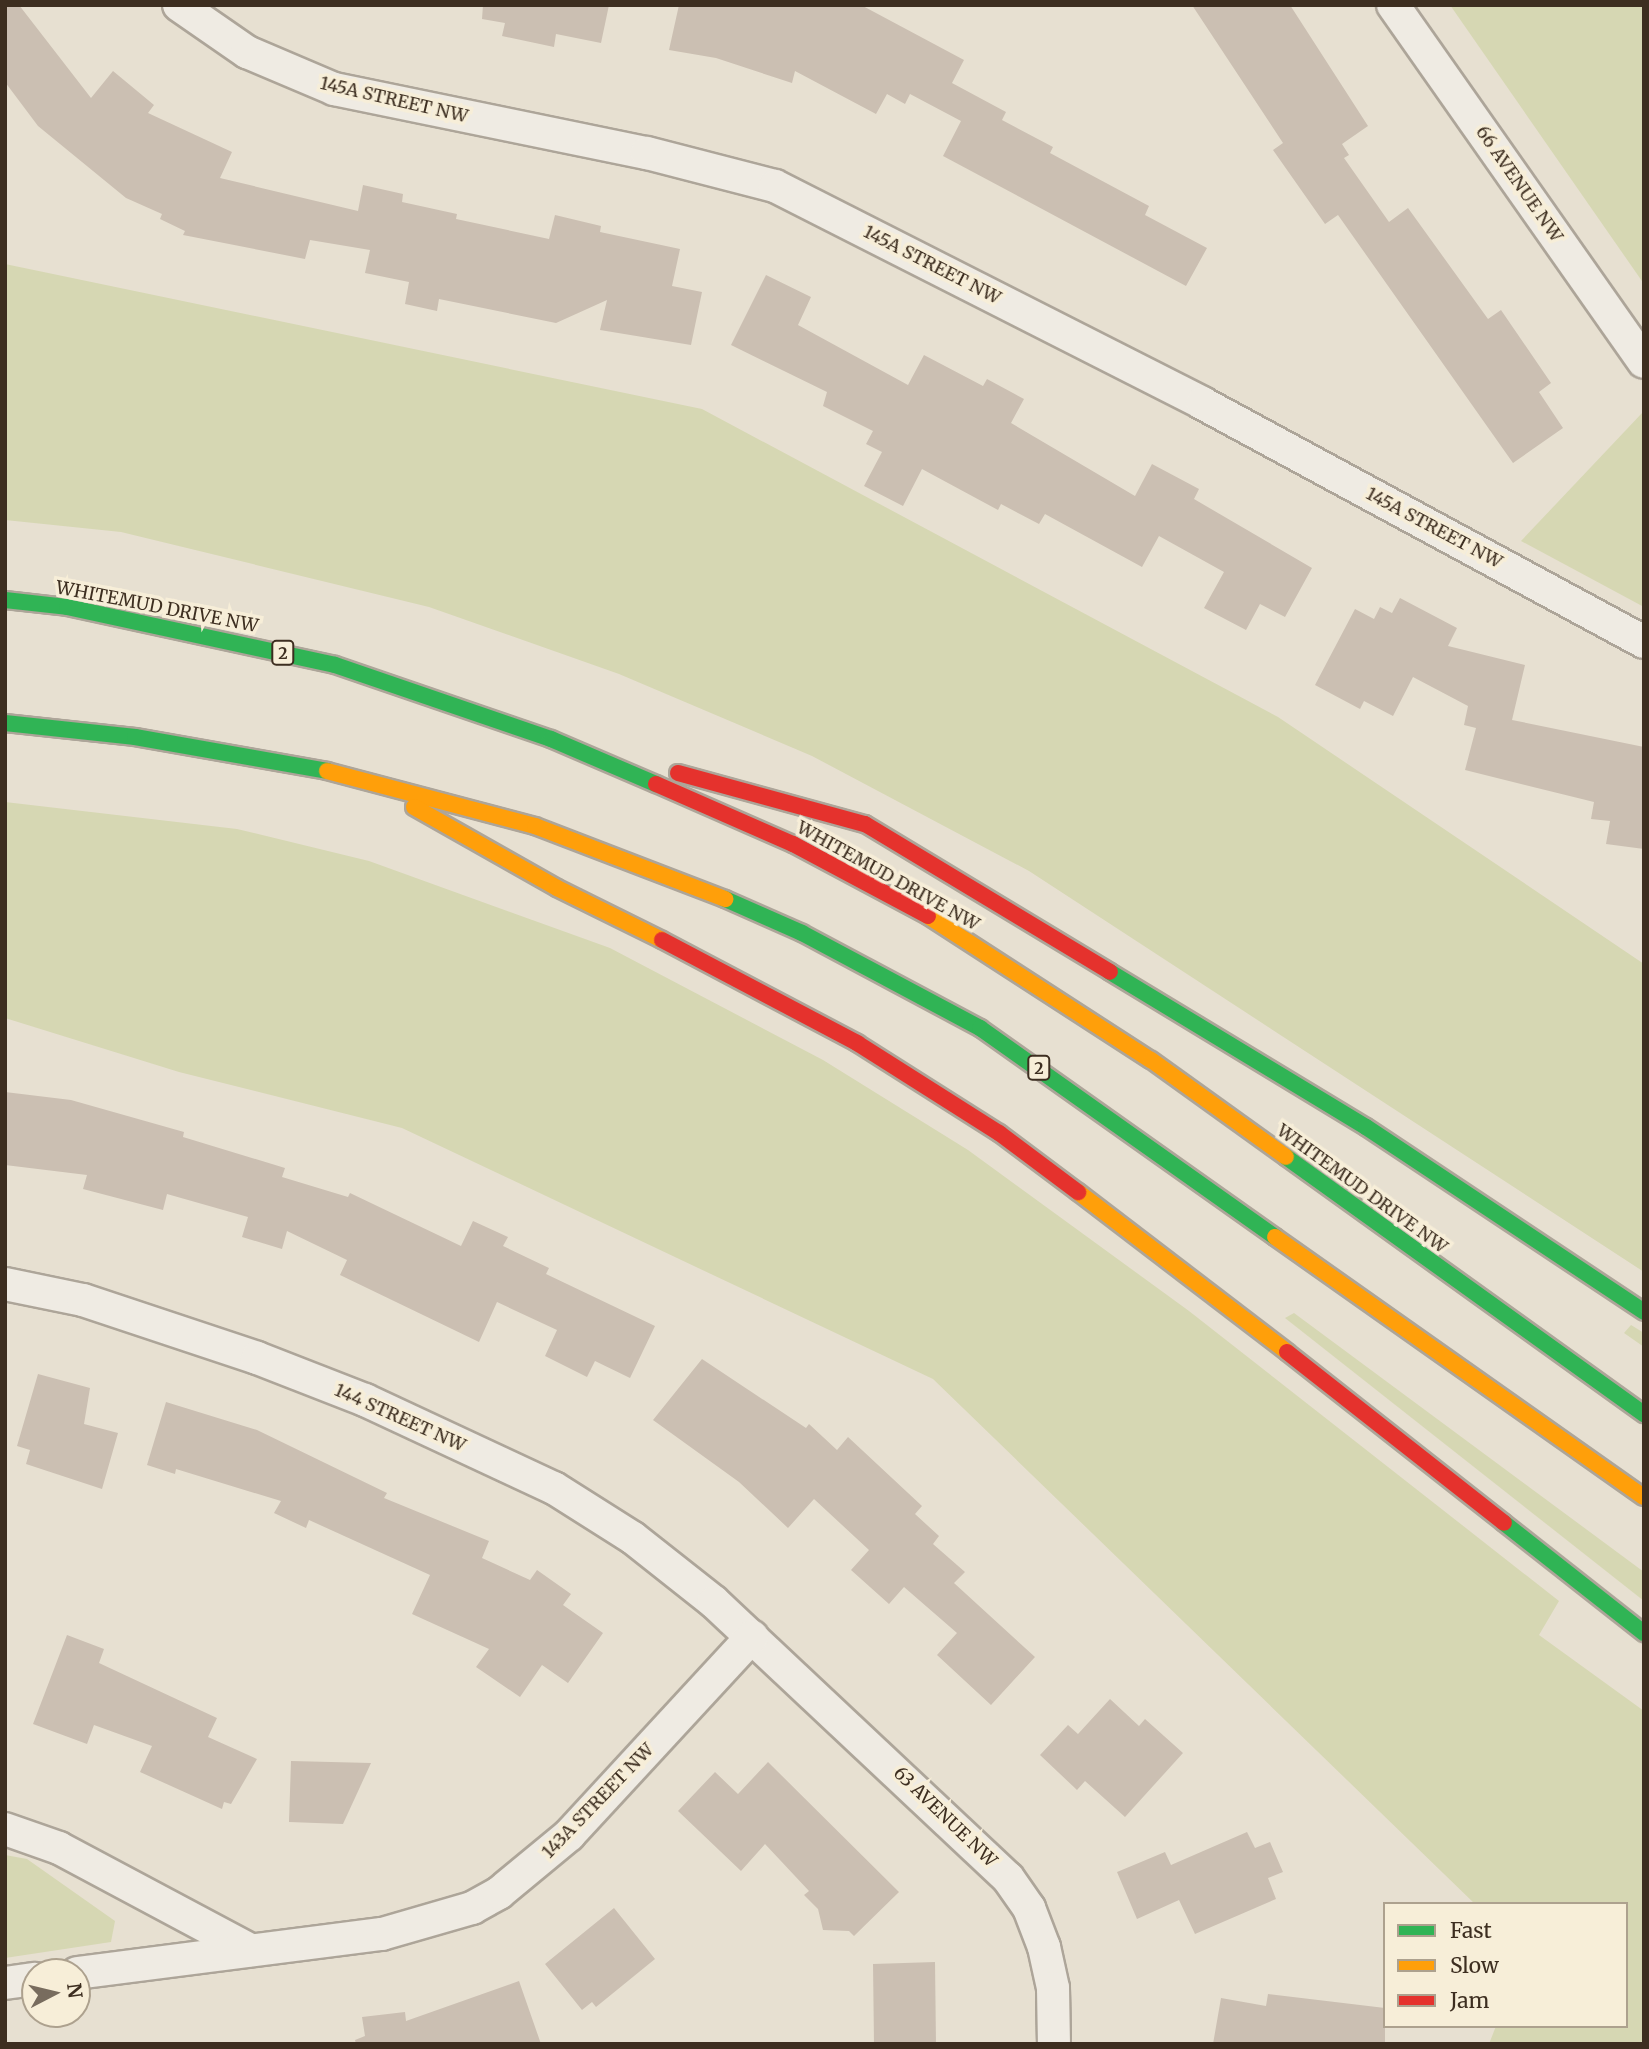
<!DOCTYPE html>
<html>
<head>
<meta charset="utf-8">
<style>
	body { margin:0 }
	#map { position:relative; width:1649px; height:2049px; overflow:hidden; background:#e7e0d1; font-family:Merriweather,serif }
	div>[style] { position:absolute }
	.green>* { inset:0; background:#d6d7b3 }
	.building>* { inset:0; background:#cbbfb2 }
	.roads { filter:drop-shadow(2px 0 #ada599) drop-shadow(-2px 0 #ada599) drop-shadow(0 2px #ada599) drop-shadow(0 -2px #ada599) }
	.street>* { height:32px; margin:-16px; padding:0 16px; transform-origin:16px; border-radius:16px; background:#efebe3 }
	.fast>* { height:16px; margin:-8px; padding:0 8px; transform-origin:8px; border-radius:8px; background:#30b455 }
	.slow>* { height:16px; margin:-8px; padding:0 8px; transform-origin:8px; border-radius:8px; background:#ff9f0a }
	.jam>* { height:16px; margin:-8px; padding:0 8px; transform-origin:8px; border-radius:8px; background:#e5322d }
	span { translate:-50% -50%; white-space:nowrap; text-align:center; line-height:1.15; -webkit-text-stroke:7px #f7eed8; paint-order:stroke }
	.shield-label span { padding:2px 5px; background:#f7eed8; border:2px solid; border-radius:5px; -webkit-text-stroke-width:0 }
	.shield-label { font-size:16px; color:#3d2e20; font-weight:700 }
	.street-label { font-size:18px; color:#3d2e20 }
	.frame { position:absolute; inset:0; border:7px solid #3d2e20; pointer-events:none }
	.legend { position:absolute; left:1383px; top:1902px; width:245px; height:126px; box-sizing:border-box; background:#f7eed8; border:2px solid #ada18e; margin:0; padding:9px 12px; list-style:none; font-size:21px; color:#3d2e20 }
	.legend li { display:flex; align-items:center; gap:14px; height:35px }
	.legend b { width:35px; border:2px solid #ada18e }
	.north { position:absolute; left:21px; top:1958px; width:70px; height:70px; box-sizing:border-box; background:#f7eed8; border:2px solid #ada18e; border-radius:50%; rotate:83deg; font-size:19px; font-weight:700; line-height:28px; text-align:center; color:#3d2e20 }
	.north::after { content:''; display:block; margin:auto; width:24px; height:32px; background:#786c5e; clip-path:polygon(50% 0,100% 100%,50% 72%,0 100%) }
</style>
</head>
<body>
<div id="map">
	<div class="green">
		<div style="clip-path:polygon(1450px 5px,1644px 5px,1644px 284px)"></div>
		<div style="clip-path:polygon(5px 264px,702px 409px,1278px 717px,1644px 964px,1644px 1272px,1029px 871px,812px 756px,619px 674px,429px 607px,121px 532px,5px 520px)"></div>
		<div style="clip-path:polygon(1643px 412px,1644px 413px,1644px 607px,1521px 541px)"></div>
		<div style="clip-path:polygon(5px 802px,237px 829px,369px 861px,610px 948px,823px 1060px,968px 1150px,1189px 1311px,1559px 1601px,1539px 1635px,1644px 1711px,1644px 2044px,1489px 2044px,1496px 2026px,1626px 2026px,1626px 1904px,1475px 1904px,933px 1379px,402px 1128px,179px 1072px,5px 1018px)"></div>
		<div style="clip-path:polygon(1294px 1313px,1644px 1572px,1644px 1601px,1285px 1318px)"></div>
		<div style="clip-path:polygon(1631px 1325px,1644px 1333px,1644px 1347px,1624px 1333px)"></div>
		<div style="clip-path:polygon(5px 1855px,27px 1859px,115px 1921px,111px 1942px,5px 1958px)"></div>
	</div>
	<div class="building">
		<div style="clip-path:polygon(5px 5px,19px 5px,91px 98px,113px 71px,154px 105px,148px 113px,232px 152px,220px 178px,358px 211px,363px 185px,403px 194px,402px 202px,457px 214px,456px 219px,549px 239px,555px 215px,601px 226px,600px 232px,680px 249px,672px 286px,702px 292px,691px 345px,600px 330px,607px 300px,556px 323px,439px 299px,437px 311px,405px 304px,409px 282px,365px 273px,370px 250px,310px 240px,305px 259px,183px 235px,185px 231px,160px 219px,162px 214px,126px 198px,38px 126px,5px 82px)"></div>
		<div style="clip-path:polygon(483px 5px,609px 5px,601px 43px,556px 34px,554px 47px,502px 36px,505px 23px,482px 19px)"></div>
		<div style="clip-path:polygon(679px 5px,861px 5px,964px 60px,952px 83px,1006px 112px,1002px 120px,1053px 147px,1050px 153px,1149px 206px,1145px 215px,1207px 248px,1186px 286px,943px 156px,961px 121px,910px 94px,905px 104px,887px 94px,876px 114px,795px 71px,792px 83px,716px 58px,669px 50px)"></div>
		<div style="clip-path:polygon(1192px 5px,1290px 5px,1368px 126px,1342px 144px,1349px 155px,1344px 158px,1389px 222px,1408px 208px,1488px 319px,1501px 310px,1551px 383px,1539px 392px,1563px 428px,1513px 463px,1338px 215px,1325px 224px,1273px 150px,1283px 143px)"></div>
		<div style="clip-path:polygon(766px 275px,811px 297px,798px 325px,908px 385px,924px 355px,983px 386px,987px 379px,1024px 399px,1011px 423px,1135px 496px,1152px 464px,1199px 489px,1194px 499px,1312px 568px,1285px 617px,1260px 604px,1246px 630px,1204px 608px,1224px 572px,1159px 536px,1142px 567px,1045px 514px,1039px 524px,1001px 504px,998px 510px,922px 469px,903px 506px,864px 486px,882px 452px,866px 444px,873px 431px,823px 406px,827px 392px,731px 345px)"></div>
		<div style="clip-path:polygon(1400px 598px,1457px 628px,1448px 646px,1525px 665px,1512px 720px,1644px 747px,1644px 849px,1606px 844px,1610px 821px,1591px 819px,1594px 802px,1465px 770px,1476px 728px,1464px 725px,1468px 706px,1413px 677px,1393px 716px,1364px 701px,1360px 709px,1315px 685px,1355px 609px,1374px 619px,1380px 607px,1392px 613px)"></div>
		<div style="clip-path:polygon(5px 1092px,71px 1100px,184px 1132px,183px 1137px,285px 1168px,282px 1177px,348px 1197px,350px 1193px,461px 1246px,473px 1221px,508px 1237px,503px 1246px,549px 1268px,546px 1274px,655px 1326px,630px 1378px,595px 1361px,587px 1377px,545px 1356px,557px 1330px,497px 1302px,479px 1342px,340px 1275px,347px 1260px,287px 1231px,282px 1249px,242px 1237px,248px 1217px,167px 1194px,163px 1210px,83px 1189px,87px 1175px,5px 1165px)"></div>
		<div style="clip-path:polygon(702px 1359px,806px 1428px,809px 1424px,837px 1450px,848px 1437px,922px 1506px,915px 1514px,939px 1536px,933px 1544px,965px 1572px,954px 1583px,1035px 1657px,991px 1705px,937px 1655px,957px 1633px,904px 1587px,889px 1604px,851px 1570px,869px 1550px,814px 1499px,788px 1528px,739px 1482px,653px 1420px)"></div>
		<div style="clip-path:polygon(38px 1374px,90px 1388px,84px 1424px,118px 1433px,102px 1489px,26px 1464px,30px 1450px,17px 1446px)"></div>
		<div style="clip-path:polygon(166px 1402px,257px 1430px,387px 1493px,384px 1498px,489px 1541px,482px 1558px,530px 1580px,537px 1570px,571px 1594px,563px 1605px,603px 1633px,568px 1683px,542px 1665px,520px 1697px,476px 1667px,489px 1649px,412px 1614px,430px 1575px,309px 1520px,306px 1528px,274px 1513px,281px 1501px,176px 1469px,175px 1474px,147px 1465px)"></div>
		<div style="clip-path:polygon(67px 1635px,104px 1649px,99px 1663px,217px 1718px,208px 1737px,257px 1759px,231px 1804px,224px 1802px,222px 1809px,140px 1772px,152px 1746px,94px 1725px,87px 1744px,33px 1724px)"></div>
		<div style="clip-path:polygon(1110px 1699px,1139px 1726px,1145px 1719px,1183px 1753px,1125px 1817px,1085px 1781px,1077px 1790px,1040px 1755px,1068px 1725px,1078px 1734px)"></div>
		<div style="clip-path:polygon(291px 1761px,371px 1763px,343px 1824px,289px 1822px)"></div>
		<div style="clip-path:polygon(768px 1762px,899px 1892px,854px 1936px,849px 1931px,823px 1930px,818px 1909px,804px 1895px,809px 1891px,765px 1844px,741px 1871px,678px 1811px,715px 1772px,738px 1794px)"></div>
		<div style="clip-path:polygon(1247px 1832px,1255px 1848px,1270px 1842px,1283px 1872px,1268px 1878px,1276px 1899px,1195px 1934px,1179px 1900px,1137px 1919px,1117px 1872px,1165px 1852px,1171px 1865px)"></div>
		<div style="clip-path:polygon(614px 1908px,655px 1959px,596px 2007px,592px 2002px,582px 2010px,545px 1964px)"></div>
		<div style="clip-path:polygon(935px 1962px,936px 2044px,874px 2044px,873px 1964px)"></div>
		<div style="clip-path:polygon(519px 1981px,541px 2044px,356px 2044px,355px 2040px,365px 2036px,362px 2017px,405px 2012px,406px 2021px)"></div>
		<div style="clip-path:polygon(1268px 1994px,1385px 2008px,1385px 2044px,1213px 2044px,1221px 1998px,1266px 2006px)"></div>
	</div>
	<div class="roads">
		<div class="street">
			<div style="left:179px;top:5px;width:83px;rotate:34.7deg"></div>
			<div style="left:247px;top:52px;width:95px;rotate:23deg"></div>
			<div style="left:334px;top:89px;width:319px;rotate:11.6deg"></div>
			<div style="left:647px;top:153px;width:132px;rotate:14.5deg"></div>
			<div style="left:775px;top:186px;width:479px;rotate:26.9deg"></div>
			<div style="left:1202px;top:403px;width:502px;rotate:28.4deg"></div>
			<div style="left:1393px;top:5px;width:436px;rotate:54.9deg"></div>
			<div style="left:5px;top:1284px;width:80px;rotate:11.6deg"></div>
			<div style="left:83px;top:1300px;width:183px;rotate:18.4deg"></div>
			<div style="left:257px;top:1358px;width:116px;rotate:21.3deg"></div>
			<div style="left:365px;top:1400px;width:208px;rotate:25deg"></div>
			<div style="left:554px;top:1488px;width:93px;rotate:32.3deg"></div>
			<div style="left:633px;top:1538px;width:103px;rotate:38.3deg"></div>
			<div style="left:714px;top:1602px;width:403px;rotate:43.2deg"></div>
			<div style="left:1008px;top:1878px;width:37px;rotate:55deg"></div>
			<div style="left:1029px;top:1908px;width:42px;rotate:69deg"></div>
			<div style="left:1044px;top:1947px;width:42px;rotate:77.6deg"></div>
			<div style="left:1053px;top:1988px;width:56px;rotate:89deg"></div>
			<div style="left:5px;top:1829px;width:57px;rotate:19.4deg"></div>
			<div style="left:59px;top:1848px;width:217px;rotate:28.1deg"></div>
			<div style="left:77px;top:1973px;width:307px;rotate:-7.3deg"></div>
			<div style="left:382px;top:1934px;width:94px;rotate:-16.1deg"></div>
			<div style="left:472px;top:1908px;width:31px;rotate:-29deg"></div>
			<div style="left:499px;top:1893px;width:91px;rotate:-39.6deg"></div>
			<div style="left:569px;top:1835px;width:270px;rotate:-47.3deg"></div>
			<div style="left:5px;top:1983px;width:30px;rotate:-8deg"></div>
		</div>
		<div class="fast">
			<div style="left:5px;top:600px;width:62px;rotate:6.4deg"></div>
			<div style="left:67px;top:607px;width:274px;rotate:12.2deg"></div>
			<div style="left:335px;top:665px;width:228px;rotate:18.9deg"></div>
			<div style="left:551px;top:739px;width:114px;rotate:23.2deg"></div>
			<div style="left:5px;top:723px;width:131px;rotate:6.1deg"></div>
			<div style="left:135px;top:737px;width:195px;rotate:10deg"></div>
			<div style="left:725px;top:899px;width:84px;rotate:23.8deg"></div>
			<div style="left:802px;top:933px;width:202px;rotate:28.1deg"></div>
			<div style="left:980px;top:1028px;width:362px;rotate:35.3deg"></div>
			<div style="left:1110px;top:972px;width:299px;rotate:31.2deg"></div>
			<div style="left:1366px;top:1127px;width:334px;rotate:33.6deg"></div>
			<div style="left:1286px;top:1157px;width:441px;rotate:35.7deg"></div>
			<div style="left:1504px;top:1523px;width:178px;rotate:38.2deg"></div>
		</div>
		<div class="slow">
			<div style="left:327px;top:771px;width:215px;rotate:14.8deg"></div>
			<div style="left:535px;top:826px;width:204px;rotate:21deg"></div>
			<div style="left:414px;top:807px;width:164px;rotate:29.5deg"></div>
			<div style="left:557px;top:888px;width:117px;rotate:26.3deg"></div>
			<div style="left:928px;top:916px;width:265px;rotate:32.9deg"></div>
			<div style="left:1151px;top:1060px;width:166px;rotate:35.7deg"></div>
			<div style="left:1078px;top:1192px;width:263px;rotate:37.4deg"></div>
			<div style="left:1275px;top:1237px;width:451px;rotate:35.2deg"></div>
		</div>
		<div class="jam">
			<div style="left:678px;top:773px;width:194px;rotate:15.3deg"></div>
			<div style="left:865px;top:824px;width:286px;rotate:31.1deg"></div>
			<div style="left:656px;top:784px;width:150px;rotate:23.7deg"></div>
			<div style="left:793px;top:844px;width:153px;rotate:28.1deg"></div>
			<div style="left:662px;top:940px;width:221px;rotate:27.8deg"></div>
			<div style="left:857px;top:1043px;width:168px;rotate:32.4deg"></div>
			<div style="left:999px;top:1133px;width:99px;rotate:36.8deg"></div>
			<div style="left:1287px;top:1352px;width:276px;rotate:38.2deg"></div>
		</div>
	</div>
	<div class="shield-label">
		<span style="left:283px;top:653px">2</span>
		<span style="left:1039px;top:1068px">2</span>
	</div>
	<div class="street-label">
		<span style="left:394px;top:100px;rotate:13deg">145A STREET NW</span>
		<span style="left:1519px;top:184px;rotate:55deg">66 AVENUE NW</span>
		<span style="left:932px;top:265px;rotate:27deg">145A STREET NW</span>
		<span style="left:1434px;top:528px;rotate:28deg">145A STREET NW</span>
		<span style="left:157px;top:607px;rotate:11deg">WHITEMUD DRIVE NW</span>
		<span style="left:888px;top:876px;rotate:29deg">WHITEMUD DRIVE NW</span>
		<span style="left:1362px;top:1189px;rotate:36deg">WHITEMUD DRIVE NW</span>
		<span style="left:400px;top:1418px;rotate:24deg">144 STREET NW</span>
		<span style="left:598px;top:1801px;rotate:-46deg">143A STREET NW</span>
		<span style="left:945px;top:1817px;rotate:44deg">63 AVENUE NW</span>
	</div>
	<div class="frame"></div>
	<ul class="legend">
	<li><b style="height:9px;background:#30b455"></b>Fast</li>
	<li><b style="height:9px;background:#ff9f0a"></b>Slow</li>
	<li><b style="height:9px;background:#e5322d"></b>Jam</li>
	</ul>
	<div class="north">N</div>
</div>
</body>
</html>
